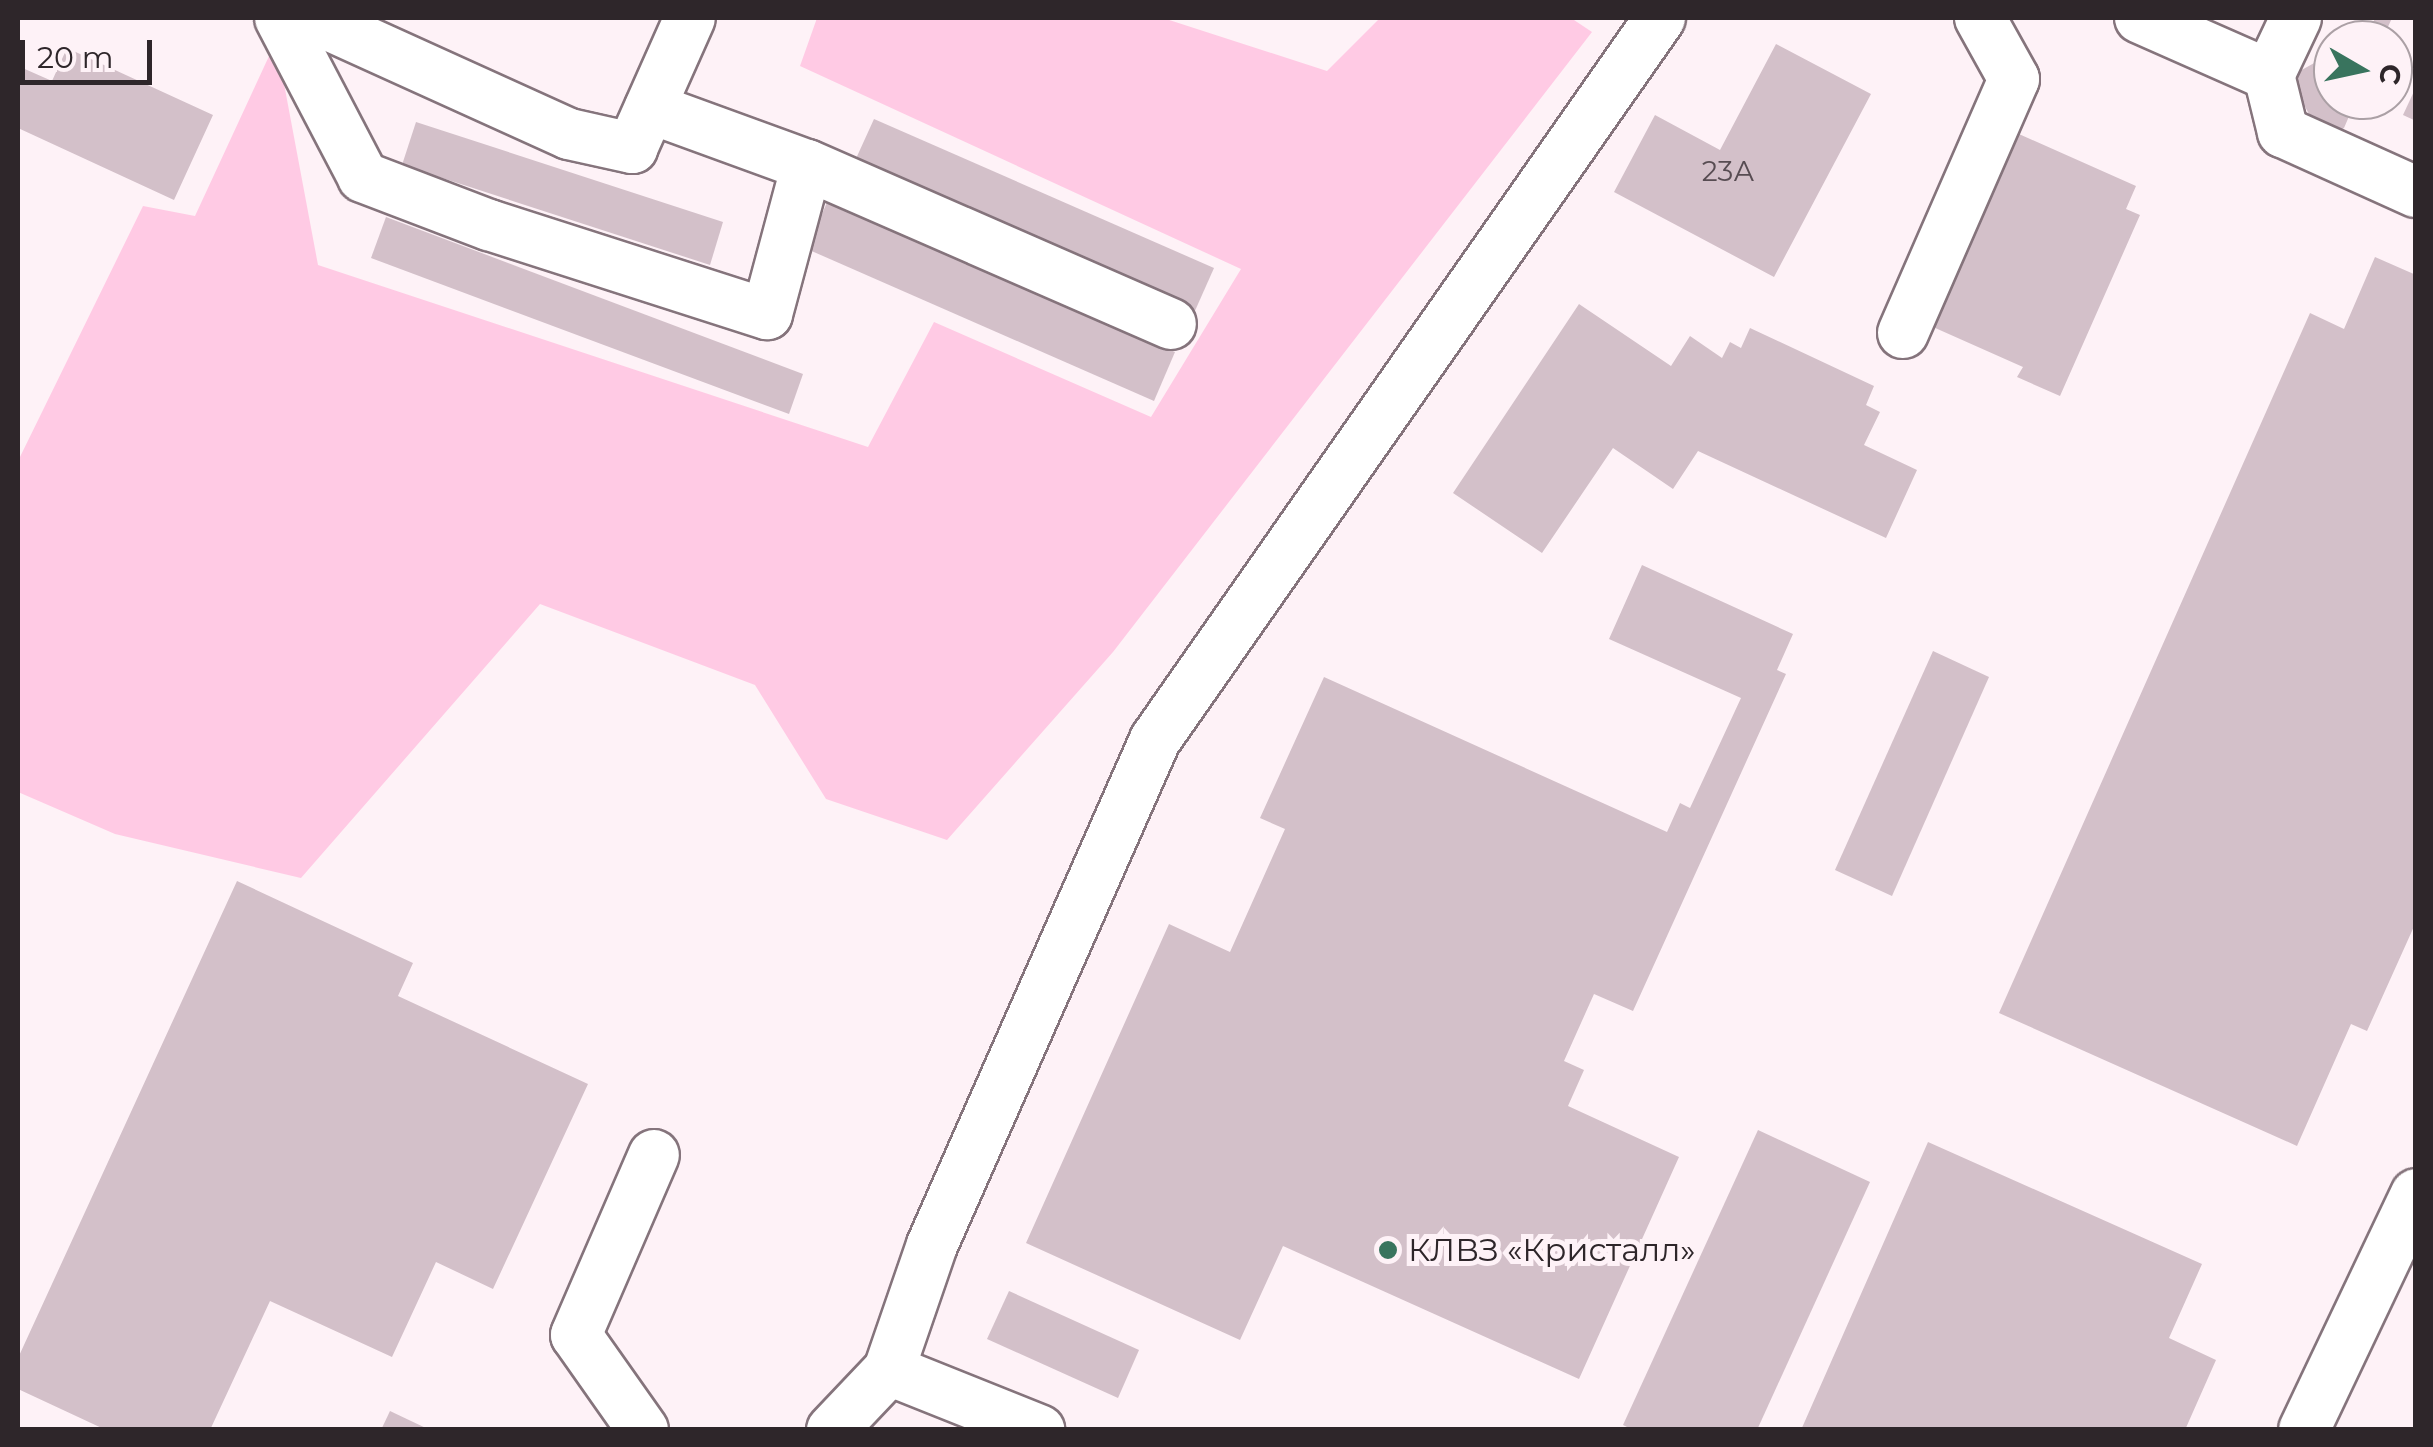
<!DOCTYPE html>
<html>
<head>
<meta charset="utf-8">
<style>
	body { margin:0 }
	#map { position:relative; width:2433px; height:1447px; overflow:hidden; background:#fef2f7; font-family:Montserrat,sans-serif }
	div>[style] { position:absolute }
	.green>* { inset:0; background:#ffcae4 }
	.building>* { inset:0; background:#d3c0c9 }
	.roads { filter:drop-shadow(2px 0 #85747c) drop-shadow(-2px 0 #85747c) drop-shadow(0 2px #85747c) drop-shadow(0 -2px #85747c) }
	.minor>* { height:50px; margin:-25px; padding:0 25px; transform-origin:25px; border-radius:25px; background:#fff }
	.dots>* { width:28px; height:28px; translate:-50% -50%; box-sizing:border-box; border:5px solid #fef2f7; border-radius:50% }
	span { translate:-50% -50%; white-space:nowrap; text-align:center; line-height:1.15; -webkit-text-stroke:10px #fef2f7; paint-order:stroke }
	.number-label { font-size:28px; color:#574c52 }
	.number-label span { -webkit-text-stroke-width:0 }
	.poi-label { font-size:32px; color:#2e262a }
	.left { translate:0 -50%; text-align:left }
	.frame { position:absolute; inset:0; border:20px solid #2e262a; pointer-events:none }
	.north { position:absolute; left:2313px; top:20px; width:100px; height:100px; box-sizing:border-box; background:#fef2f7; border:2px solid #aba0a5; border-radius:50%; rotate:99deg; font-size:28px; font-weight:700; line-height:40px; text-align:center; color:#2e262a }
	.north::after { content:''; display:block; margin:auto; width:35px; height:45px; background:#39745e; clip-path:polygon(50% 0,100% 100%,50% 72%,0 100%) }
	.scale { position:absolute; left:20px; top:40px; width:132px; height:45px; box-sizing:border-box; border:5px solid #2e262a; border-top:0; padding-left:12px; font-size:30px; line-height:35px; white-space:nowrap; color:#2e262a; -webkit-text-stroke:8px #fef2f7; paint-order:stroke }
</style>
</head>
<body>
<div id="map">
	<div class="green">
		<div style="clip-path:polygon(817px 18px,1163px 18px,1327px 71px,1380px 18px,1571px 18px,1592px 32px,1113px 652px,947px 840px,826px 799px,755px 685px,540px 604px,301px 878px,115px 834px,18px 792px,18px 461px,143px 206px,195px 216px,276px 41px,318px 265px,868px 447px,934px 322px,1151px 417px,1241px 269px,800px 66px)"></div>
	</div>
	<div class="building">
		<div style="clip-path:polygon(2375px 18px,2392px 18px,2382px 40px,2365px 40px)"></div>
		<div style="clip-path:polygon(1776px 44px,1871px 94px,1774px 277px,1614px 192px,1655px 115px,1720px 150px)"></div>
		<div style="clip-path:polygon(67px 48px,213px 115px,174px 200px,18px 128px,18px 66px,52px 81px)"></div>
		<div style="clip-path:polygon(2316px 62px,2328px 82px,2333px 69px,2333px 100px,2356px 100px,2344px 128px,2323px 140px,2289px 77px)"></div>
		<div style="clip-path:polygon(2416px 87px,2416px 121px,2403px 115px)"></div>
		<div style="clip-path:polygon(874px 119px,1214px 268px,1194px 313px,854px 163px)"></div>
		<div style="clip-path:polygon(416px 122px,723px 222px,710px 265px,402px 165px)"></div>
		<div style="clip-path:polygon(2010px 130px,2136px 186px,2126px 209px,2140px 215px,2060px 396px,2017px 377px,2023px 367px,1924px 323px)"></div>
		<div style="clip-path:polygon(828px 200px,1175px 352px,1154px 401px,807px 249px)"></div>
		<div style="clip-path:polygon(386px 217px,803px 374px,789px 414px,371px 258px)"></div>
		<div style="clip-path:polygon(2375px 257px,2416px 275px,2416px 922px,2367px 1031px,2351px 1024px,2297px 1146px,1999px 1013px,2310px 313px,2344px 329px)"></div>
		<div style="clip-path:polygon(1579px 304px,1671px 366px,1690px 336px,1722px 358px,1730px 342px,1741px 348px,1750px 328px,1874px 386px,1866px 405px,1880px 412px,1864px 445px,1917px 470px,1886px 538px,1698px 451px,1673px 489px,1613px 448px,1542px 553px,1453px 493px)"></div>
		<div style="clip-path:polygon(1642px 565px,1793px 634px,1777px 670px,1786px 674px,1633px 1011px,1594px 994px,1564px 1061px,1584px 1070px,1568px 1106px,1679px 1157px,1579px 1379px,1283px 1246px,1240px 1340px,1026px 1243px,1169px 924px,1230px 952px,1285px 829px,1260px 818px,1324px 677px,1667px 832px,1680px 803px,1690px 808px,1741px 698px,1609px 639px)"></div>
		<div style="clip-path:polygon(1933px 651px,1989px 677px,1892px 896px,1835px 870px)"></div>
		<div style="clip-path:polygon(237px 881px,413px 963px,398px 996px,588px 1084px,493px 1289px,436px 1262px,392px 1357px,270px 1301px,210px 1430px,106px 1430px,18px 1389px,18px 1358px)"></div>
		<div style="clip-path:polygon(1758px 1130px,1870px 1182px,1757px 1430px,1633px 1430px,1623px 1425px)"></div>
		<div style="clip-path:polygon(1928px 1142px,2202px 1264px,2169px 1338px,2216px 1360px,2185px 1430px,1801px 1430px)"></div>
		<div style="clip-path:polygon(1009px 1291px,1139px 1350px,1118px 1398px,987px 1339px)"></div>
		<div style="clip-path:polygon(390px 1411px,430px 1430px,381px 1430px)"></div>
	</div>
	<div class="roads">
		<div class="minor">
			<div style="left:280px;top:18px;width:179px;rotate:62.4deg"></div>
			<div style="left:363px;top:177px;width:135px;rotate:20.9deg"></div>
			<div style="left:489px;top:225px;width:292px;rotate:17.8deg"></div>
			<div style="left:767px;top:314px;width:154px;rotate:-75deg"></div>
			<div style="left:807px;top:165px;width:397px;rotate:23.6deg"></div>
			<div style="left:313px;top:18px;width:281px;rotate:24.4deg"></div>
			<div style="left:569px;top:134px;width:65px;rotate:12.5deg"></div>
			<div style="left:632px;top:148px;width:142px;rotate:-66deg"></div>
			<div style="left:2140px;top:18px;width:141px;rotate:23.8deg"></div>
			<div style="left:2296px;top:18px;width:63px;rotate:115.3deg"></div>
			<div style="left:2269px;top:75px;width:59px;rotate:76.2deg"></div>
			<div style="left:2283px;top:132px;width:146px;rotate:24.3deg"></div>
			<div style="left:650px;top:108px;width:167px;rotate:20deg"></div>
			<div style="left:1903px;top:333px;width:277px;rotate:-66.4deg"></div>
			<div style="left:2014px;top:79px;width:70px;rotate:-119.1deg"></div>
			<div style="left:889px;top:1370px;width:132px;rotate:-71deg"></div>
			<div style="left:932px;top:1245px;width:552px;rotate:-66.17deg"></div>
			<div style="left:1155px;top:740px;width:881px;rotate:-55.03deg"></div>
			<div style="left:643px;top:1430px;width:116px;rotate:-125.2deg"></div>
			<div style="left:576px;top:1335px;width:196px;rotate:-66.6deg"></div>
			<div style="left:832px;top:1430px;width:83px;rotate:-46.5deg"></div>
			<div style="left:889px;top:1370px;width:162px;rotate:21.8deg"></div>
			<div style="left:2304px;top:1430px;width:261px;rotate:-64.6deg"></div>
		</div>
	</div>
	<div class="dots">
		<div style="left:1388px;top:1250px;background:#39745e"></div>
	</div>
	<div class="number-label">
		<span style="left:1728px;top:171px">23А</span>
	</div>
	<div class="poi-label">
		<span class="left" style="left:1408px;top:1250px">КЛВЗ «Кристалл»</span>
	</div>
	<div class="frame"></div>
	<div class="north">С</div>
	<div class="scale">20 m</div>
</div>
</body>
</html>
